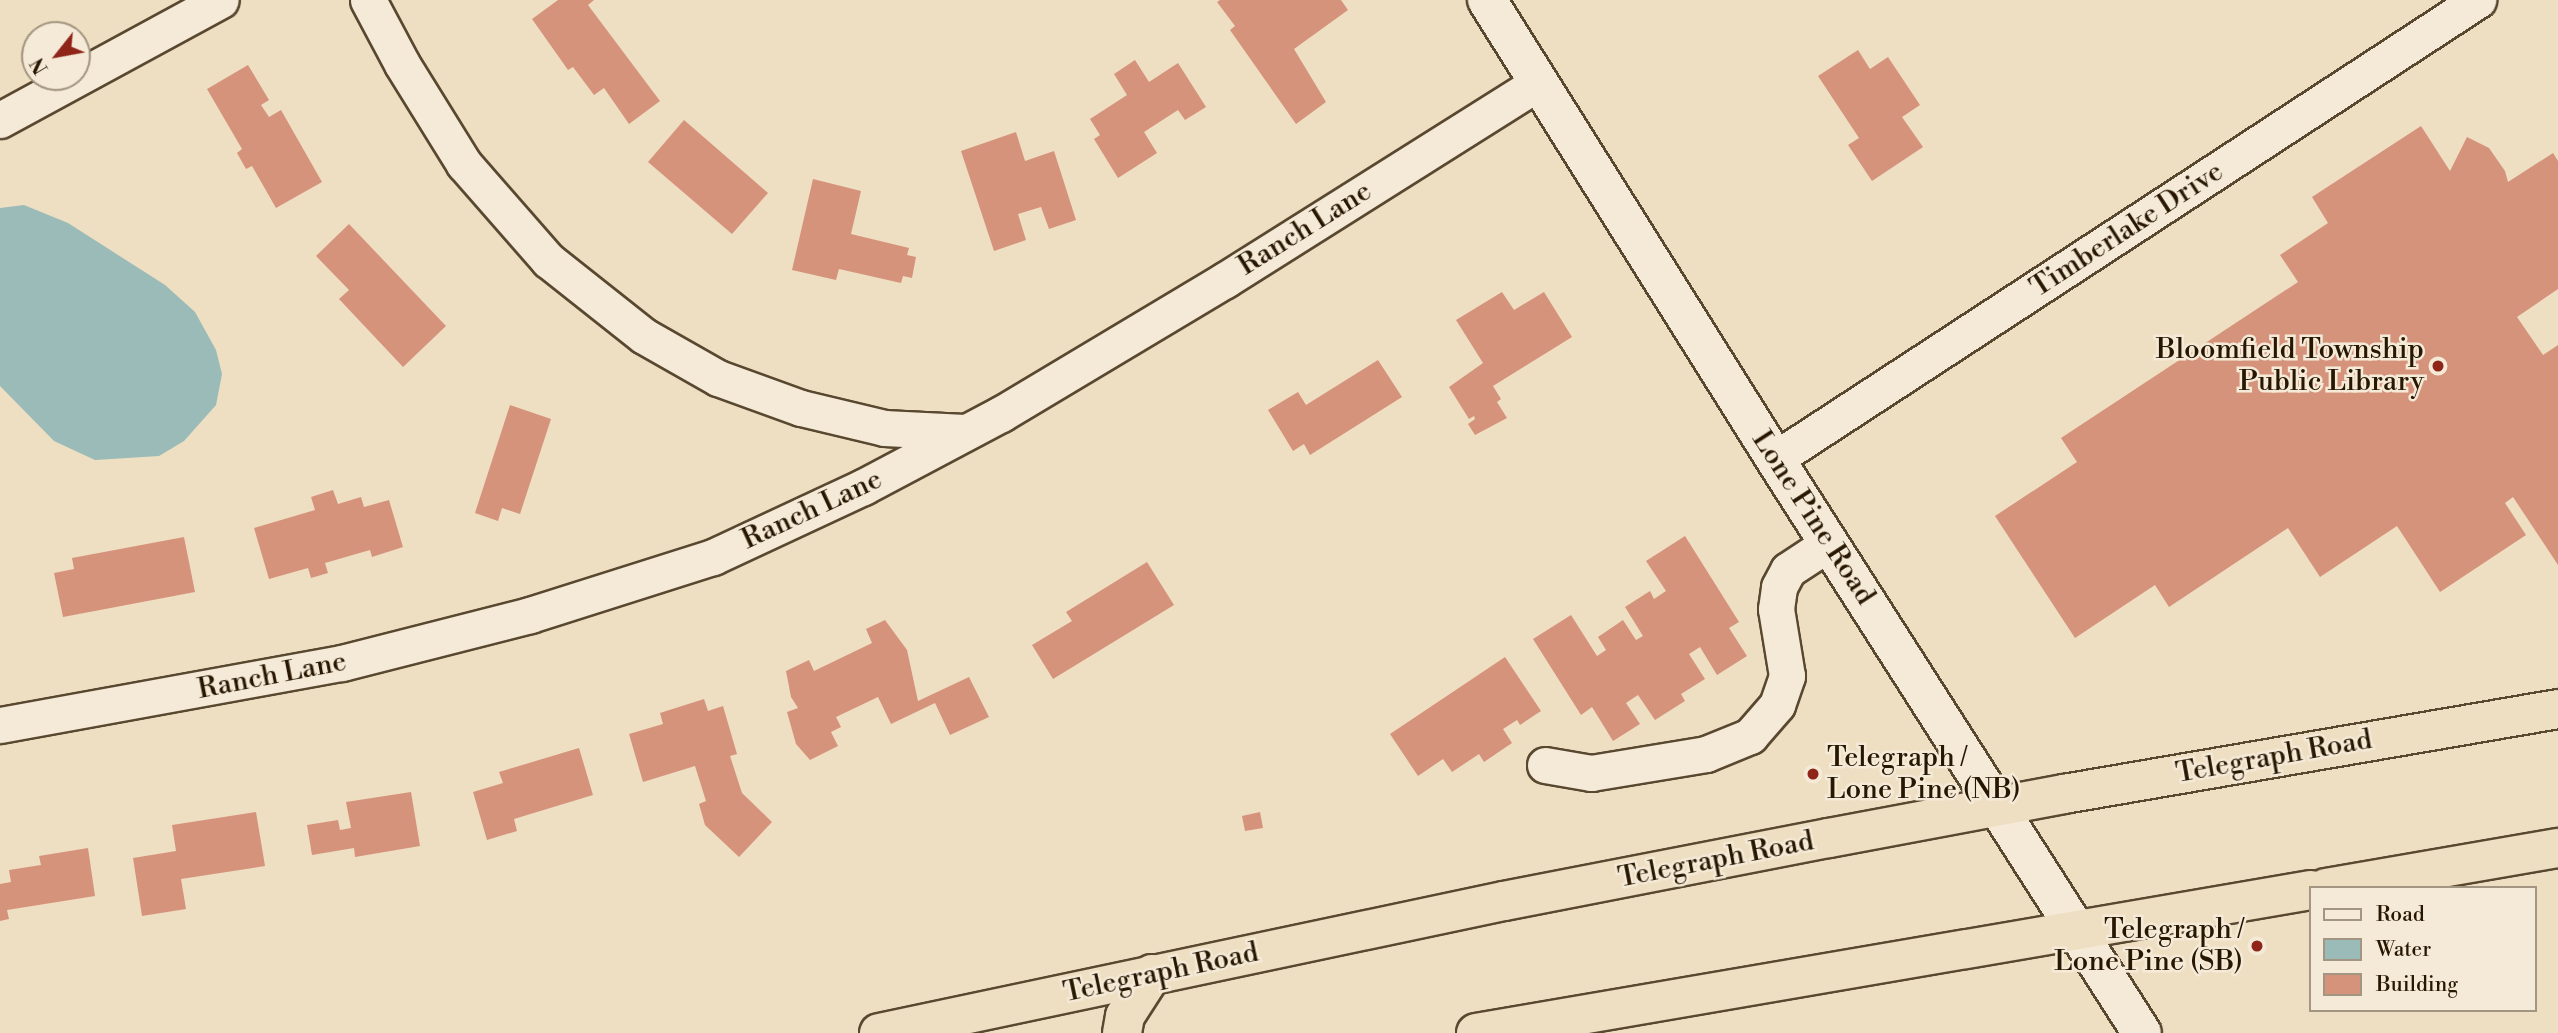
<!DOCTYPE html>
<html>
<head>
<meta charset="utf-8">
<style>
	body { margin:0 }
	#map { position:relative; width:2558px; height:1033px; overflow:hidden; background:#eedec2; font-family:"Libre Bodoni",serif }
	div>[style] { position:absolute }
	.water>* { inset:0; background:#9abbb7 }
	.building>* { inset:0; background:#d6937c }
	.roads { filter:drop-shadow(2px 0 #594830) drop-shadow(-2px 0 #594830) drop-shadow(0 2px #594830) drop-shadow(0 -2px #594830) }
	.street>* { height:35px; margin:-17.5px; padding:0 17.5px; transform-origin:17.5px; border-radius:17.5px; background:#f4ead7 }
	.secondary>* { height:38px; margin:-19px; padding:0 19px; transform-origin:19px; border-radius:19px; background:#f4ead7 }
	.highway>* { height:38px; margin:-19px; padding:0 19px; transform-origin:19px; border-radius:19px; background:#eedec2 }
	.dots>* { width:19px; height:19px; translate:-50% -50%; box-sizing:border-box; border:4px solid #f4ead7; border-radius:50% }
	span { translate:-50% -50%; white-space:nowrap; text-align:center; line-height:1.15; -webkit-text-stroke:5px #f4ead7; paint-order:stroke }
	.street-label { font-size:28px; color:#271600 }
	.poi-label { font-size:28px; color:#271600 }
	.right { translate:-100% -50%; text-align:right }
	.left { translate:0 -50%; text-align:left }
	.legend { position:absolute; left:2309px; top:886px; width:228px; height:126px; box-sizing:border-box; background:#f4ead7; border:2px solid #a29581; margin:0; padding:9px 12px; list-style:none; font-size:21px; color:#271600 }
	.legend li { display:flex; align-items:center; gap:14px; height:35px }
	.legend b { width:35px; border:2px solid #a29581 }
	.north { position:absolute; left:21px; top:21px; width:70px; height:70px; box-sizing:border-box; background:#f4ead7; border:2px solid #a29581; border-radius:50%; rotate:239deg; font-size:19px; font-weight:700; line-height:28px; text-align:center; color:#271600 }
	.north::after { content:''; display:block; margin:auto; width:24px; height:32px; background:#8f2418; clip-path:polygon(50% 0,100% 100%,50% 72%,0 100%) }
</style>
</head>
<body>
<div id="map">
	<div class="water">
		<div style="clip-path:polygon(24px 205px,68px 223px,165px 285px,195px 312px,216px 350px,222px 374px,216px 405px,184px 441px,159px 456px,95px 460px,54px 441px,0 386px,0 208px)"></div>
	</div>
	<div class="building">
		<div style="clip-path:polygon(558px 0,594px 0,588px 5px,660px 101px,629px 124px,604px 88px,594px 95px,573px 67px,568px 70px,532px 19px)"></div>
		<div style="clip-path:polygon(1220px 0,1341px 0,1348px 10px,1294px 49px,1326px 102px,1296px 124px,1230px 30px,1235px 26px,1217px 2px)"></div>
		<div style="clip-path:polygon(1858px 50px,1870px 69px,1888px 57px,1920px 105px,1902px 117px,1923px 147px,1872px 181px,1848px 145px,1859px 138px,1818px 76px)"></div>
		<div style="clip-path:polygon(1135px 60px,1149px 82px,1178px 63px,1206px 107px,1185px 120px,1178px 110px,1144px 132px,1157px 153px,1118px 178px,1094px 139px,1100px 135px,1090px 119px,1127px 95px,1114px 74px)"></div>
		<div style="clip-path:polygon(248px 65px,269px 100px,261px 105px,269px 117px,281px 110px,322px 182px,276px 208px,252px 166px,246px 169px,237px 153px,242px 149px,207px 89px)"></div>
		<div style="clip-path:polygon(684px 120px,768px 193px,732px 234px,648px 162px)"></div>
		<div style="clip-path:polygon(2421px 126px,2450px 171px,2467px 137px,2489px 148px,2505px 171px,2508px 182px,2553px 153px,2558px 161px,2558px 289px,2517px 317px,2543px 355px,2558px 345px,2558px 565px,2513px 497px,2505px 503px,2526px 535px,2440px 592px,2397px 526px,2320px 577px,2288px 528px,2169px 607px,2155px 585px,2075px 638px,1995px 516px,2077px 462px,2061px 438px,2298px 282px,2280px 255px,2328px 223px,2312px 197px)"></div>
		<div style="clip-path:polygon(1016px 132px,1025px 161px,1054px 151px,1076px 220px,1049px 229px,1041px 207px,1018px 214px,1026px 240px,994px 251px,961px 151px)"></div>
		<div style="clip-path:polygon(813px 179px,861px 191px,851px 234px,909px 248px,907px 255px,916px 257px,912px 278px,903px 276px,901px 283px,839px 269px,836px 280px,792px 270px)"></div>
		<div style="clip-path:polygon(349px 224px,446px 326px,403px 367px,339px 299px,349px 290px,316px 256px)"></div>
		<div style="clip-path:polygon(1502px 292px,1514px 310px,1544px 292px,1572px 337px,1493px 386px,1501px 399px,1497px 402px,1507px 418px,1475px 435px,1468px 424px,1475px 419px,1474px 416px,1469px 419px,1449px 387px,1483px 363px,1456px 320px)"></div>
		<div style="clip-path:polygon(1378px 360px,1402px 397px,1310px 455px,1304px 444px,1293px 451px,1268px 410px,1298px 392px,1306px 405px)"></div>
		<div style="clip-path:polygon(510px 405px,551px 419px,520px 514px,502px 508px,498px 521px,475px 513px)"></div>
		<div style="clip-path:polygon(333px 490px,338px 504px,361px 497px,364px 507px,389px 500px,403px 547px,372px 557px,370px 550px,325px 563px,328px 573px,311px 578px,308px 568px,269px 579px,254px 528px,315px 510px,311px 497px)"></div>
		<div style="clip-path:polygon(1685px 536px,1739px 622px,1729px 628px,1747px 656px,1717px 675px,1700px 647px,1689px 654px,1705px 679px,1681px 694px,1685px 701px,1655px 720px,1638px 695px,1626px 703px,1640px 724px,1613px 741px,1592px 707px,1581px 715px,1533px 639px,1571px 615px,1597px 656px,1606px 650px,1598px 637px,1623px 620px,1636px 640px,1643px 636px,1625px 607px,1650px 591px,1654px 599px,1666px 591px,1646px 561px)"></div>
		<div style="clip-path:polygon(184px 537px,195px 592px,63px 617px,54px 573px,74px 569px,72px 558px)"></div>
		<div style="clip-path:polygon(1147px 562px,1174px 605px,1053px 679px,1032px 645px,1072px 621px,1066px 612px)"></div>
		<div style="clip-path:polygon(885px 620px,907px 650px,918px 701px,969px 677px,989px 717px,950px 735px,935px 703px,891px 724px,878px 697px,836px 717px,841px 727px,831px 732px,838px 746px,810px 760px,796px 744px,787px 712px,798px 708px,791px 697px,786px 671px,809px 660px,814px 671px,872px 643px,866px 629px)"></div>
		<div style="clip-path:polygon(1505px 657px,1541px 711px,1520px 725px,1517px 720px,1503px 729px,1512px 743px,1484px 762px,1479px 754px,1452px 772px,1443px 759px,1418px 776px,1390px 734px)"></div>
		<div style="clip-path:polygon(704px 699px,708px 711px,723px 706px,737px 754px,730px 756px,742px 793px,772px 822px,739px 857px,705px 825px,699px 804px,706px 801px,695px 766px,643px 782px,629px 734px,663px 724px,660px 713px)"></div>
		<div style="clip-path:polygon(579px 748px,593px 795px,514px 819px,517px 831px,487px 840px,473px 792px,503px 783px,499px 772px)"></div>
		<div style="clip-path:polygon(411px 792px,420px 846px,355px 857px,354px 848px,312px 855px,307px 825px,338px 820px,340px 830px,351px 828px,346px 802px)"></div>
		<div style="clip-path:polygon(256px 812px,265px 866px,181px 879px,186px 909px,142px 916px,133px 858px,176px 851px,172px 825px)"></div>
		<div style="clip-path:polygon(1260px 812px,1263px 828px,1245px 831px,1242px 816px)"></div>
		<div style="clip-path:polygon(88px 848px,95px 896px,7px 910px,9px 919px,0 921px,0 884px,11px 882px,9px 870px,41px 865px,39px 856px)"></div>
	</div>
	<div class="roads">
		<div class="street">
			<div style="left:368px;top:0;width:72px;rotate:62deg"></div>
			<div style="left:402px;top:64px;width:118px;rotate:58.2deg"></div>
			<div style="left:464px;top:164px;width:128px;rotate:48.8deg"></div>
			<div style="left:548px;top:260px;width:122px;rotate:38.4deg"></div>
			<div style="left:644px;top:336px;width:85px;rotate:29.6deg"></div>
			<div style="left:718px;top:378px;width:88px;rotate:19.9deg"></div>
			<div style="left:801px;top:408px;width:85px;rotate:13.5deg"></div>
			<div style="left:884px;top:428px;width:81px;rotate:2.8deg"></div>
			<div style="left:0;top:120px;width:251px;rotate:-28.5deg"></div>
			<div style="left:1775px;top:459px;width:840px;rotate:-33.14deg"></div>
			<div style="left:0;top:725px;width:348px;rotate:-10.3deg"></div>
			<div style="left:342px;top:663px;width:194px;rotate:-14.3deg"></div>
			<div style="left:530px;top:615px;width:192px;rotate:-17.6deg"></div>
			<div style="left:713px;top:557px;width:166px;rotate:-25deg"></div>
			<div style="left:863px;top:487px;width:156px;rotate:-27.9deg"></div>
			<div style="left:1001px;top:414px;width:261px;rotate:-30.9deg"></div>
			<div style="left:1225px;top:280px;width:371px;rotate:-32.2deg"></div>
			<div style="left:1545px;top:765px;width:47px;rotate:9.9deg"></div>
			<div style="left:1591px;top:773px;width:117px;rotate:-9.4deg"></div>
			<div style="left:1706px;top:754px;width:48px;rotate:-22.2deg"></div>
			<div style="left:1750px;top:736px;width:41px;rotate:-48.9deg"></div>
			<div style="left:1777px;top:705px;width:31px;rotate:-71deg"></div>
			<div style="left:1787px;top:676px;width:68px;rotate:-99.3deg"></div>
			<div style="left:1776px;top:609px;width:22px;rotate:-82deg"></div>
			<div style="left:1779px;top:587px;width:19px;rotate:-62deg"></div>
			<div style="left:1788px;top:570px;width:49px;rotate:-33.4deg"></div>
		</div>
		<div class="secondary">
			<div style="left:1487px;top:0;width:542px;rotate:57.89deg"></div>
			<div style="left:1775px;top:459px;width:681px;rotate:57.41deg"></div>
		</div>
		<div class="highway">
			<div style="left:2326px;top:888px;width:235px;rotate:-9.8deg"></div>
			<div style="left:879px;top:1033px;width:639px;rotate:-11.93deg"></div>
			<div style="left:1504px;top:901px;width:331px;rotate:-11deg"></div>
			<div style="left:1829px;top:838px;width:239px;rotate:-10.6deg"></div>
			<div style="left:2064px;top:794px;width:501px;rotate:-9.76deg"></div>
			<div style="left:1122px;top:1033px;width:17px;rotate:-80deg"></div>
			<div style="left:1125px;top:1016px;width:50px;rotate:-57.3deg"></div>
			<div style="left:1476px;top:1033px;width:847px;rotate:-9.72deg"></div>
		</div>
	</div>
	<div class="dots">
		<div style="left:2438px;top:366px;background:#8f2418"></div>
		<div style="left:1813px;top:774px;background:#8f2418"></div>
		<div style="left:2257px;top:946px;background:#8f2418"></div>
	</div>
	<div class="street-label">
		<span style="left:1305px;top:229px;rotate:-32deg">Ranch Lane</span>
		<span style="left:2127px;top:230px;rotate:-33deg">Timberlake Drive</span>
		<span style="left:812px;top:510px;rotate:-25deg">Ranch Lane</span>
		<span style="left:1813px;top:518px;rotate:57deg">Lone Pine Road</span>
		<span style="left:272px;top:676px;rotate:-11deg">Ranch Lane</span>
		<span style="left:2274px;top:757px;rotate:-10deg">Telegraph Road</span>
		<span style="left:1716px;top:860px;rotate:-11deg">Telegraph Road</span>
		<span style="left:1161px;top:973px;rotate:-12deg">Telegraph Road</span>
	</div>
	<div class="poi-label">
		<span class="right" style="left:2424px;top:366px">Bloomfield Township<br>Public Library</span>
		<span class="left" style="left:1827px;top:774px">Telegraph /<br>Lone Pine (NB)</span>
		<span class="right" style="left:2243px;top:946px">Telegraph /<br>Lone Pine (SB)</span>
	</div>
	<ul class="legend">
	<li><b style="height:9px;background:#f4ead7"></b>Road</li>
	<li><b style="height:19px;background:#9abbb7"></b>Water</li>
	<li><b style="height:19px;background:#d6937c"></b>Building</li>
	</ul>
	<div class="north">N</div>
</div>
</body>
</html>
